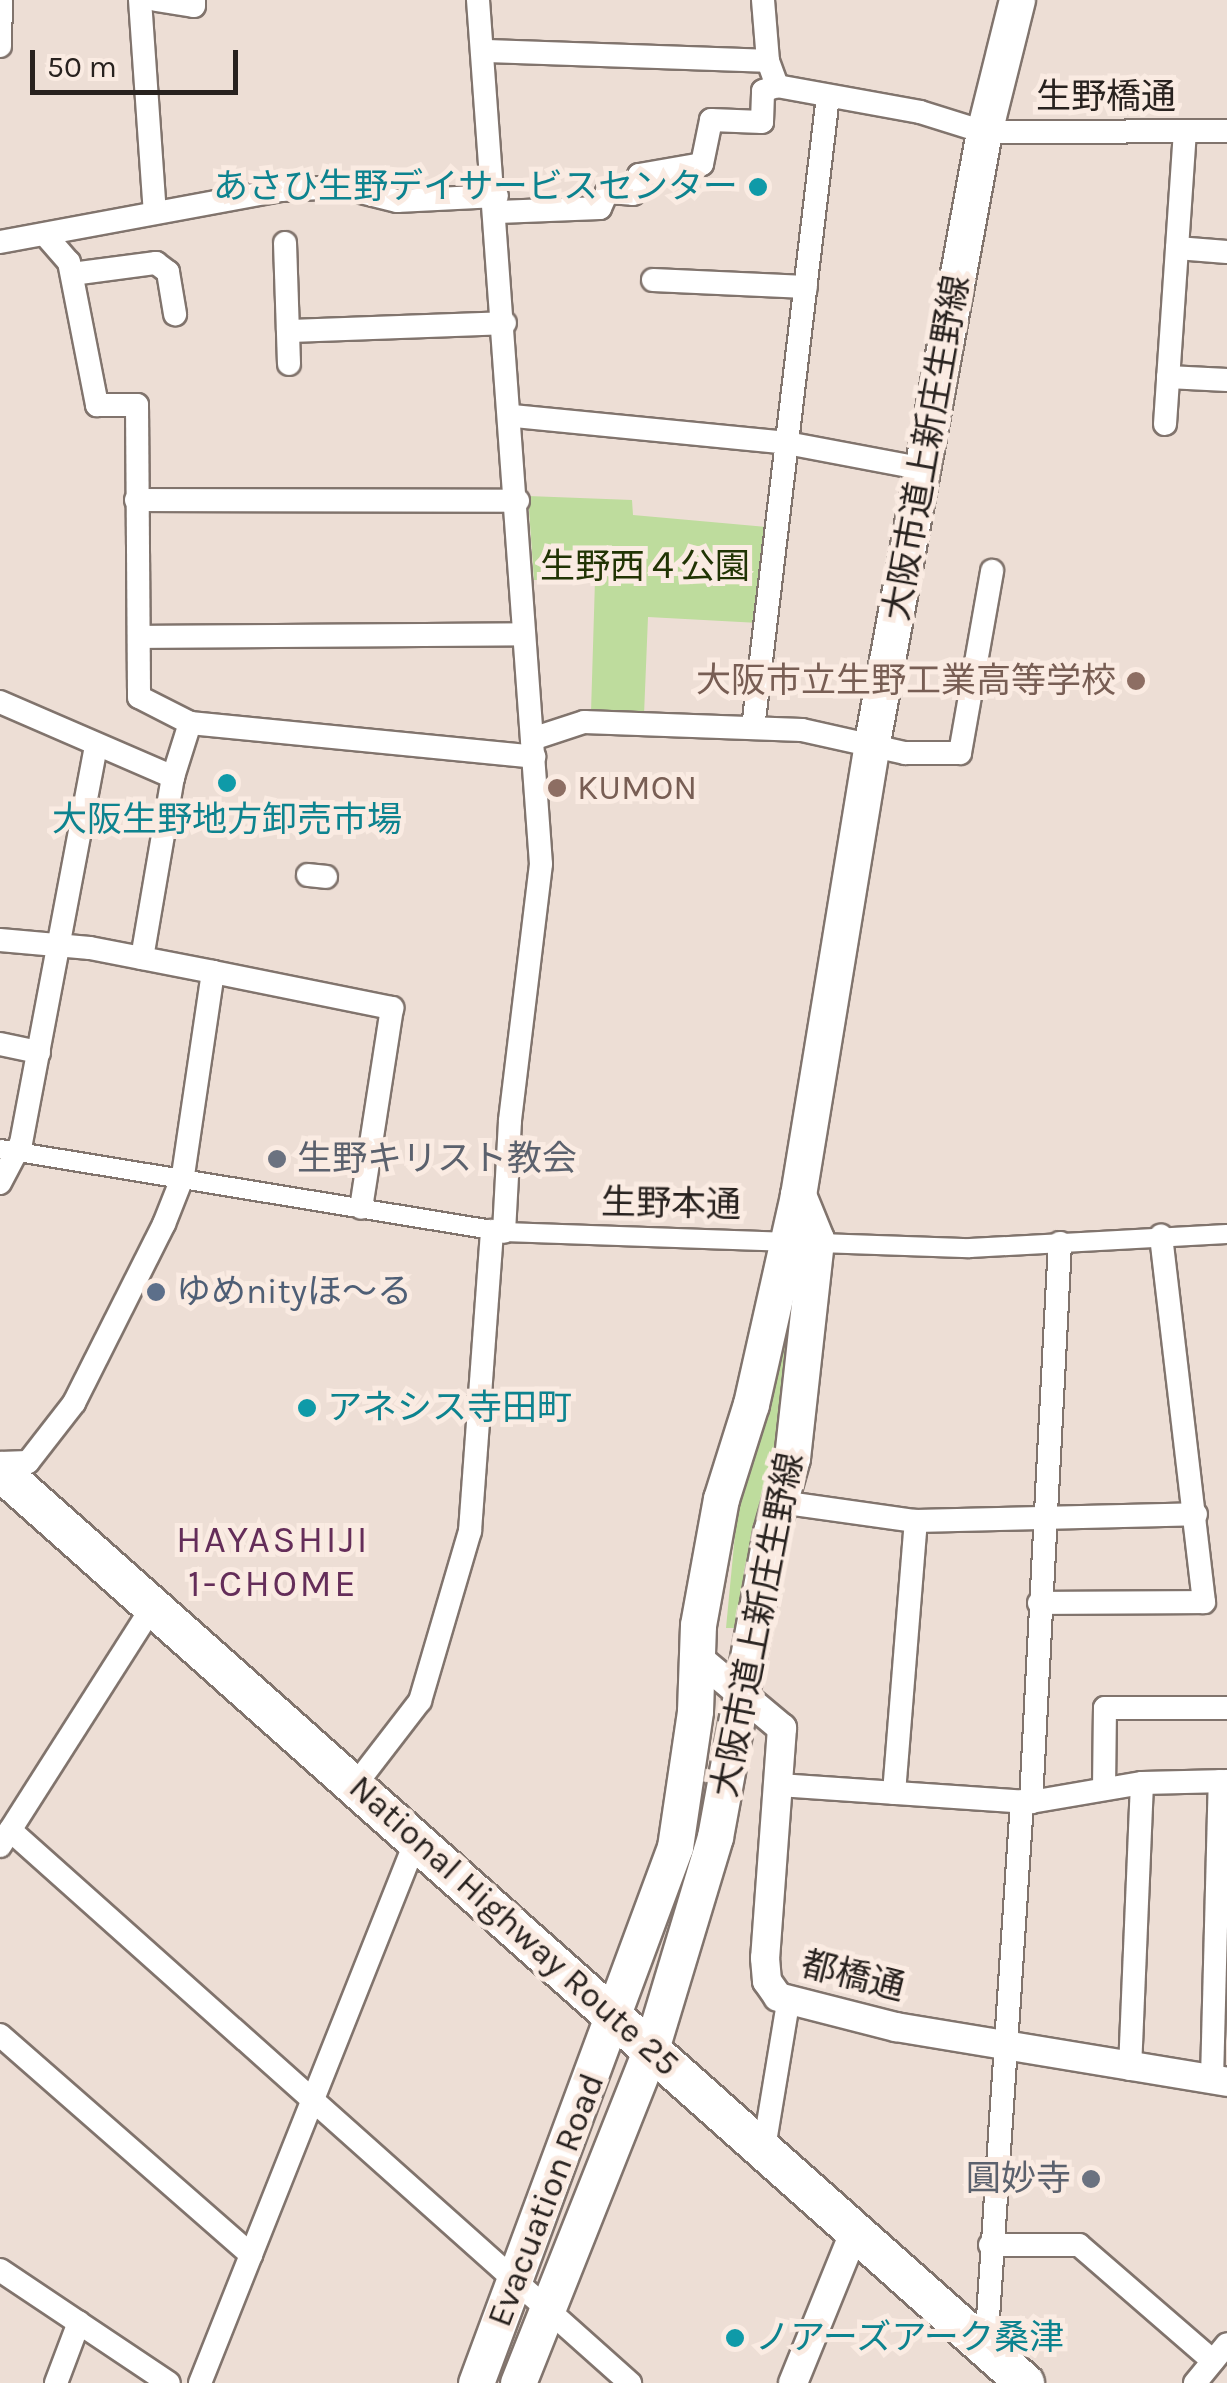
<!DOCTYPE html>
<html>
<head>
<meta charset="utf-8">
<style>
	body { margin:0 }
	#map { position:relative; width:1227px; height:2383px; overflow:hidden; background:#edded5; font-family:Karla,"Noto Sans JP",sans-serif }
	div>[style] { position:absolute }
	.green>* { inset:0; background:#bedc9d }
	.roads { filter:drop-shadow(2px 0 #81746d) drop-shadow(-2px 0 #81746d) drop-shadow(0 2px #81746d) drop-shadow(0 -2px #81746d) }
	.pedestrian>* { height:18px; margin:-9px; padding:0 9px; transform-origin:9px; border-radius:9px; background:#fff }
	.minor>* { height:22px; margin:-11px; padding:0 11px; transform-origin:11px; border-radius:11px; background:#fff }
	.tertiary>* { height:28px; margin:-14px; padding:0 14px; transform-origin:14px; border-radius:14px; background:#fff }
	.primary>* { height:35px; margin:-17.5px; padding:0 17.5px; transform-origin:17.5px; border-radius:17.5px; background:#fff }
	.trunk>* { height:38px; margin:-19px; padding:0 19px; transform-origin:19px; border-radius:19px; background:#fff }
	.dots>* { width:28px; height:28px; translate:-50% -50%; box-sizing:border-box; border:5px solid #faebe2; border-radius:50% }
	span { translate:-50% -50%; white-space:nowrap; text-align:center; line-height:1.15; -webkit-text-stroke:10px #faebe2; paint-order:stroke }
	.street-label { font-size:35px; color:#28221f }
	.culture-label { font-size:35px; color:#0d838f }
	.right { translate:-100% -50%; text-align:right }
	.left { translate:0 -50%; text-align:left }
	.park-label { font-size:35px; color:#213404 }
	.education-label { font-size:35px; color:#785e54 }
	.worship-label { font-size:35px; color:#5b616d }
	.service-label { font-size:35px; color:#4e5e75 }
	.neighbourhood-label { font-size:38px; color:#642d59; letter-spacing:2.5px }
	.scale { position:absolute; left:30px; top:50px; width:208px; height:45px; box-sizing:border-box; border:5px solid #28221f; border-top:0; padding-left:12px; font-size:30px; line-height:35px; white-space:nowrap; color:#28221f; -webkit-text-stroke:8px #faebe2; paint-order:stroke }
</style>
</head>
<body>
<div id="map">
	<div class="green">
		<div style="clip-path:polygon(528px 496px,632px 500px,633px 515px,768px 527px,759px 623px,648px 617px,644px 715px,591px 712px,595px 580px,534px 580px)"></div>
		<div style="clip-path:polygon(778px 1322px,793px 1324px,781px 1435px,734px 1628px,726px 1628px,741px 1472px)"></div>
	</div>
	<div class="roads">
		<div class="pedestrian">
			<div style="left:0;top:1149px;width:511px;rotate:9.35deg"></div>
			<div style="left:504px;top:1232px;width:466px;rotate:2deg"></div>
			<div style="left:970px;top:1248px;width:257px;rotate:-3.1deg"></div>
		</div>
		<div class="minor">
			<div style="left:140px;top:0;width:213px;rotate:86deg"></div>
			<div style="left:156px;top:0;width:38px;rotate:9deg"></div>
			<div style="left:194px;top:6px;width:6px;rotate:-90deg"></div>
			<div style="left:478px;top:0;width:866px;rotate:85.83deg"></div>
			<div style="left:541px;top:864px;width:259px;rotate:96.9deg"></div>
			<div style="left:510px;top:1121px;width:111px;rotate:93.1deg"></div>
			<div style="left:763px;top:0;width:61px;rotate:85.3deg"></div>
			<div style="left:768px;top:61px;width:27px;rotate:70deg"></div>
			<div style="left:777px;top:86px;width:145px;rotate:10.3deg"></div>
			<div style="left:920px;top:112px;width:67px;rotate:17.4deg"></div>
			<div style="left:984px;top:132px;width:243px;rotate:-0.2deg"></div>
			<div style="left:0;top:46px;width:46px;rotate:-88.8deg"></div>
			<div style="left:484px;top:51px;width:284px;rotate:2deg"></div>
			<div style="left:498px;top:212px;width:102px;rotate:-2.2deg"></div>
			<div style="left:600px;top:208px;width:17px;rotate:-66deg"></div>
			<div style="left:607px;top:192px;width:26px;rotate:4deg"></div>
			<div style="left:633px;top:194px;width:20px;rotate:-72deg"></div>
			<div style="left:639px;top:175px;width:64px;rotate:-9.9deg"></div>
			<div style="left:702px;top:164px;width:45px;rotate:-78.4deg"></div>
			<div style="left:711px;top:120px;width:51px;rotate:2.2deg"></div>
			<div style="left:762px;top:122px;width:31px;rotate:-88deg"></div>
			<div style="left:763px;top:91px;width:15px;rotate:-20deg"></div>
			<div style="left:47px;top:237px;width:33px;rotate:49deg"></div>
			<div style="left:69px;top:262px;width:146px;rotate:78.9deg"></div>
			<div style="left:97px;top:405px;width:40px"></div>
			<div style="left:137px;top:405px;width:292px;rotate:89.6deg"></div>
			<div style="left:139px;top:697px;width:57px;rotate:27deg"></div>
			<div style="left:0;top:242px;width:286px;rotate:-10.5deg"></div>
			<div style="left:281px;top:190px;width:60px;rotate:-2.9deg"></div>
			<div style="left:341px;top:187px;width:58px;rotate:14deg"></div>
			<div style="left:397px;top:201px;width:100px;rotate:-2.9deg"></div>
			<div style="left:285px;top:243px;width:121px;rotate:88.1deg"></div>
			<div style="left:1177px;top:248px;width:50px;rotate:4.6deg"></div>
			<div style="left:72px;top:274px;width:85px;rotate:-7.5deg"></div>
			<div style="left:156px;top:263px;width:15px;rotate:37deg"></div>
			<div style="left:168px;top:272px;width:43px;rotate:80.5deg"></div>
			<div style="left:653px;top:280px;width:153px;rotate:2.6deg"></div>
			<div style="left:288px;top:331px;width:217px;rotate:-2.1deg"></div>
			<div style="left:1168px;top:377px;width:59px;rotate:2.9deg"></div>
			<div style="left:513px;top:416px;width:275px;rotate:5.6deg"></div>
			<div style="left:787px;top:443px;width:139px;rotate:10.7deg"></div>
			<div style="left:1165px;top:424px;width:293px;rotate:-86.1deg"></div>
			<div style="left:136px;top:500px;width:382px;rotate:0.1deg"></div>
			<div style="left:140px;top:637px;width:383px;rotate:-0.4deg"></div>
			<div style="left:0;top:702px;width:189px;rotate:23.4deg"></div>
			<div style="left:173px;top:777px;width:57px;rotate:-72.5deg"></div>
			<div style="left:190px;top:723px;width:346px;rotate:5.6deg"></div>
			<div style="left:753px;top:728px;width:636px;rotate:-83.23deg"></div>
			<div style="left:532px;top:739px;width:55px;rotate:-18.1deg"></div>
			<div style="left:584px;top:722px;width:218px;rotate:2.1deg"></div>
			<div style="left:802px;top:730px;width:106px;rotate:12.6deg"></div>
			<div style="left:905px;top:753px;width:55px"></div>
			<div style="left:960px;top:753px;width:185px;rotate:-80deg"></div>
			<div style="left:308px;top:875px;width:18px;rotate:6deg"></div>
			<div style="left:0;top:940px;width:90px;rotate:5.1deg"></div>
			<div style="left:90px;top:948px;width:125px;rotate:11deg"></div>
			<div style="left:213px;top:972px;width:206px;rotate:98.4deg"></div>
			<div style="left:183px;top:1176px;width:52px;rotate:111.6deg"></div>
			<div style="left:164px;top:1224px;width:200px;rotate:116.7deg"></div>
			<div style="left:74px;top:1403px;width:75px;rotate:127.9deg"></div>
			<div style="left:28px;top:1462px;width:28px;rotate:178deg"></div>
			<div style="left:142px;top:958px;width:184px;rotate:-80.3deg"></div>
			<div style="left:213px;top:972px;width:183px;rotate:11.4deg"></div>
			<div style="left:392px;top:1008px;width:202px;rotate:98.8deg"></div>
			<div style="left:0;top:1044px;width:40px;rotate:12deg"></div>
			<div style="left:0;top:1183px;width:45px;rotate:-62.3deg"></div>
			<div style="left:21px;top:1143px;width:403px;rotate:-79.3deg"></div>
			<div style="left:780px;top:1502px;width:137px;rotate:8deg"></div>
			<div style="left:916px;top:1521px;width:280px;rotate:-1.4deg"></div>
			<div style="left:1039px;top:1603px;width:165px;rotate:-0.3deg"></div>
			<div style="left:1204px;top:1602px;width:369px;rotate:-96.7deg"></div>
			<div style="left:356px;top:1784px;width:105px;rotate:-52.4deg"></div>
			<div style="left:420px;top:1701px;width:177px;rotate:-73.6deg"></div>
			<div style="left:470px;top:1531px;width:301px;rotate:-85.8deg"></div>
			<div style="left:779px;top:1785px;width:253px;rotate:3.9deg"></div>
			<div style="left:1031px;top:1802px;width:113px;rotate:-9.7deg"></div>
			<div style="left:1142px;top:1783px;width:85px;rotate:-1.3deg"></div>
			<div style="left:1104px;top:1789px;width:81px;rotate:-89.3deg"></div>
			<div style="left:1105px;top:1708px;width:122px"></div>
			<div style="left:894px;top:1793px;width:273px;rotate:-85.4deg"></div>
			<div style="left:1031px;top:1802px;width:560px;rotate:-87.03deg"></div>
			<div style="left:10px;top:1830px;width:831px;rotate:41.73deg"></div>
			<div style="left:0;top:1846px;width:285px;rotate:-57.5deg"></div>
			<div style="left:0;top:2035px;width:334px;rotate:41.2deg"></div>
			<div style="left:1130px;top:2069px;width:286px;rotate:-87.6deg"></div>
			<div style="left:1212px;top:2079px;width:298px;rotate:-88.5deg"></div>
			<div style="left:764px;top:2148px;width:147px;rotate:-80.6deg"></div>
			<div style="left:990px;top:2245px;width:89px"></div>
			<div style="left:1079px;top:2245px;width:177px;rotate:40.9deg"></div>
			<div style="left:0;top:2270px;width:203px;rotate:33.8deg"></div>
			<div style="left:986px;top:2348px;width:548px;rotate:-86.23deg"></div>
			<div style="left:56px;top:2383px;width:65px;rotate:-69.3deg"></div>
			<div style="left:200px;top:2383px;width:587px;rotate:-68.29deg"></div>
			<div style="left:1195px;top:2383px;width:50px;rotate:-50.6deg"></div>
		</div>
		<div class="tertiary">
			<div style="left:697px;top:1657px;width:111px;rotate:39.9deg"></div>
			<div style="left:782px;top:1728px;width:231px;rotate:94.2deg"></div>
			<div style="left:765px;top:1958px;width:23px;rotate:85deg"></div>
			<div style="left:767px;top:1981px;width:19px;rotate:55deg"></div>
			<div style="left:778px;top:1997px;width:122px;rotate:14.3deg"></div>
			<div style="left:896px;top:2027px;width:336px;rotate:9.4deg"></div>
			<div style="left:793px;top:2383px;width:165px;rotate:-67.9deg"></div>
		</div>
		<div class="primary">
			<div style="left:476px;top:2383px;width:572px;rotate:-69.63deg"></div>
			<div style="left:675px;top:1847px;width:137px;rotate:-81.6deg"></div>
			<div style="left:695px;top:1711px;width:86px;rotate:-88deg"></div>
			<div style="left:698px;top:1625px;width:128px;rotate:-79.7deg"></div>
			<div style="left:721px;top:1499px;width:100px;rotate:-72.5deg"></div>
			<div style="left:751px;top:1404px;width:214px;rotate:-77.3deg"></div>
			<div style="left:798px;top:1195px;width:459px;rotate:-80.7deg"></div>
			<div style="left:872px;top:742px;width:620px;rotate:-79.6deg"></div>
			<div style="left:984px;top:132px;width:136px;rotate:-76deg"></div>
			<div style="left:518px;top:2383px;width:360px;rotate:-68.3deg"></div>
			<div style="left:651px;top:2049px;width:221px;rotate:-73.2deg"></div>
			<div style="left:715px;top:1837px;width:310px;rotate:-79.6deg"></div>
			<div style="left:771px;top:1532px;width:77px;rotate:-74.2deg"></div>
			<div style="left:792px;top:1458px;width:220px;rotate:-83.7deg"></div>
			<div style="left:816px;top:1239px;width:48px;rotate:-112.2deg"></div>
		</div>
		<div class="trunk">
			<div style="left:0;top:1471px;width:1372px;rotate:41.66deg"></div>
		</div>
	</div>
	<div class="dots">
		<div style="left:758px;top:187px;background:#0f9aa8"></div>
		<div style="left:1136px;top:681px;background:#8d6e63"></div>
		<div style="left:227px;top:783px;background:#0f9aa8"></div>
		<div style="left:557px;top:788px;background:#8d6e63"></div>
		<div style="left:277px;top:1159px;background:#6b7280"></div>
		<div style="left:156px;top:1292px;background:#5c6f8a"></div>
		<div style="left:307px;top:1408px;background:#0f9aa8"></div>
		<div style="left:1091px;top:2179px;background:#6b7280"></div>
		<div style="left:735px;top:2338px;background:#0f9aa8"></div>
	</div>
	<div class="street-label">
		<span style="left:1106px;top:97px">生野橋通</span>
		<span style="left:927px;top:448px;rotate:-80deg">大阪市道上新庄生野線</span>
		<span style="left:671px;top:1204px;rotate:1deg">生野本通</span>
		<span style="left:758px;top:1625px;rotate:-79deg">大阪市道上新庄生野線</span>
		<span style="left:514px;top:1926px;rotate:42deg">National Highway Route 25</span>
		<span style="left:853px;top:1976px;rotate:14deg">都橋通</span>
		<span style="left:546px;top:2200px;rotate:-69deg">Evacuation Road</span>
	</div>
	<div class="culture-label">
		<span class="right" style="left:738px;top:187px">あさひ生野デイサービスセンター</span>
		<span style="left:227px;top:820px">大阪生野地方卸売市場</span>
		<span class="left" style="left:327px;top:1408px">アネシス寺田町</span>
		<span class="left" style="left:755px;top:2338px">ノアーズアーク桑津</span>
	</div>
	<div class="park-label">
		<span style="left:645px;top:567px">生野西４公園</span>
	</div>
	<div class="education-label">
		<span class="right" style="left:1116px;top:681px">大阪市立生野工業高等学校</span>
		<span class="left" style="left:577px;top:788px">KUMON</span>
	</div>
	<div class="worship-label">
		<span class="left" style="left:297px;top:1159px">生野キリスト教会</span>
		<span class="right" style="left:1071px;top:2179px">圓妙寺</span>
	</div>
	<div class="service-label">
		<span class="left" style="left:176px;top:1292px">ゆめnityほ〜る</span>
	</div>
	<div class="neighbourhood-label">
		<span style="left:273px;top:1562px">HAYASHIJI<br>1-CHOME</span>
	</div>
	<div class="scale">50 m</div>
</div>
</body>
</html>
